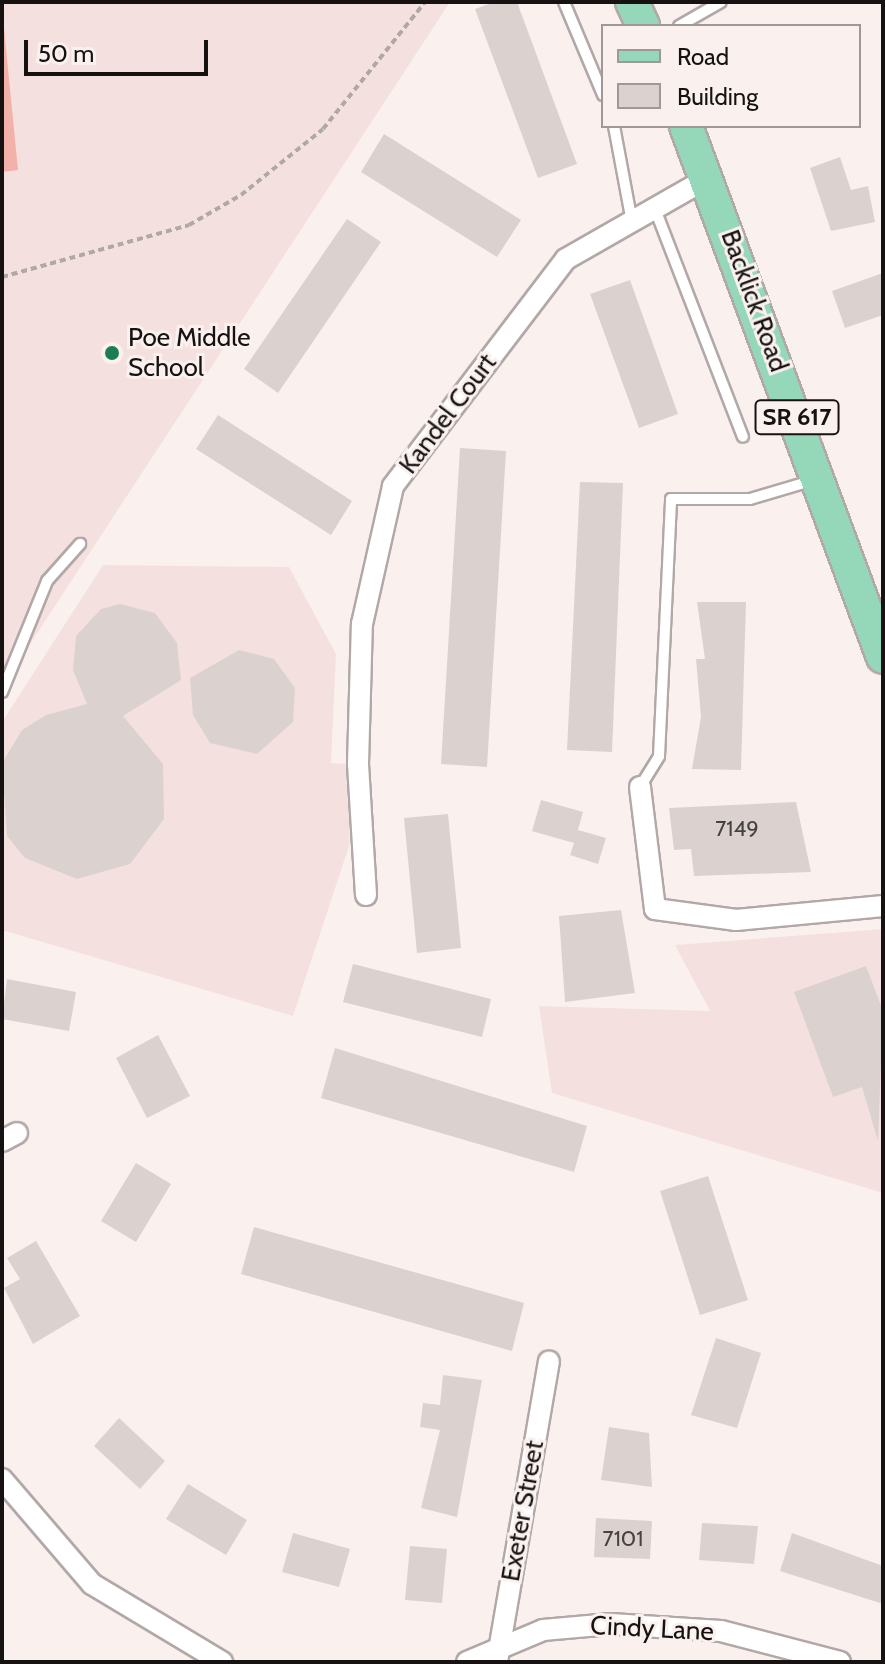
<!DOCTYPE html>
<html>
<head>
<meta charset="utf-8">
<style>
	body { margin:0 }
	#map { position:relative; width:885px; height:1664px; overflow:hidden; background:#faf1ef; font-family:Cabin,sans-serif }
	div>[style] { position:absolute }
	.built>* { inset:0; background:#f4e1df }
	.green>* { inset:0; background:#f3b2a9 }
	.building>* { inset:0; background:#dbd2d0 }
	.path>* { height:4px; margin-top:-2px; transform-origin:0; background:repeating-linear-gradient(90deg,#afa8a6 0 6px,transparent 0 10px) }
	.roads { filter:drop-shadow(2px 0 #b1a8a7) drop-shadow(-2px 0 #b1a8a7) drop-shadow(0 2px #b1a8a7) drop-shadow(0 -2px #b1a8a7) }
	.lane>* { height:10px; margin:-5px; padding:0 5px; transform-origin:5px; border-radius:5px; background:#fff }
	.street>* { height:20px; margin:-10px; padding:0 10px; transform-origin:10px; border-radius:10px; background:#fff }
	.primary>* { height:32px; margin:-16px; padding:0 16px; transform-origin:16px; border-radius:16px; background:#95d7b9 }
	.dots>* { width:22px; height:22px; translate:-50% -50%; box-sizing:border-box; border:4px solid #faf1ef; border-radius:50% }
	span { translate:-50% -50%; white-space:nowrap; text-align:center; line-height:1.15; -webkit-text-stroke:6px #faf1ef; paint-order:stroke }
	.number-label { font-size:22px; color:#464241 }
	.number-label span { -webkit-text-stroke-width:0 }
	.shield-label span { padding:2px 6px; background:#faf1ef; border:2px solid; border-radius:6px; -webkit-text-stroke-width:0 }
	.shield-label { font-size:24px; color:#151211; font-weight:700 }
	.street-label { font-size:26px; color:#151211 }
	.poi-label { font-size:26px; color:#151211 }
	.left { translate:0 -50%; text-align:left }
	.frame { position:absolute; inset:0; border:4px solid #151211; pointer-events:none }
	.legend { position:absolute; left:601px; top:24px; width:260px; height:104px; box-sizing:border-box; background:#faf1ef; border:2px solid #9e9896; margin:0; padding:10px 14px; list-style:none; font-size:24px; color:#151211 }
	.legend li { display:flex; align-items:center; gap:16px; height:40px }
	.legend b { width:40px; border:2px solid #9e9896 }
	.scale { position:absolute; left:24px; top:40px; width:184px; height:36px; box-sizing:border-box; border:4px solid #151211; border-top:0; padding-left:10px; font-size:24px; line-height:28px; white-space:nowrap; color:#151211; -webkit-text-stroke:6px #faf1ef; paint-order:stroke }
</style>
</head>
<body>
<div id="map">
	<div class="built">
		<div style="clip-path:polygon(2px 2px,450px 2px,2px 687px)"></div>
		<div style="clip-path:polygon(103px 565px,289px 567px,336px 654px,331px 763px,351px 764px,349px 846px,293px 1016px,2px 930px,2px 722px)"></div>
		<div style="clip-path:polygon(883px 929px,883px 1193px,552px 1093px,539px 1006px,710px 1011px,675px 945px)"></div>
	</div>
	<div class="green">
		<div style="clip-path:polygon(2px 8px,18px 170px,2px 172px)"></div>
	</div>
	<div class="building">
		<div style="clip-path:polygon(494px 2px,517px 2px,577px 164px,538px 178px,475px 9px)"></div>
		<div style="clip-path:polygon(384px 134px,521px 220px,497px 257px,361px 172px)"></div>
		<div style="clip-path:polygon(840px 157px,851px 190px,868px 186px,875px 222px,831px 231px,810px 168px)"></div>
		<div style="clip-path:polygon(347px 219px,381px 242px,278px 393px,244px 369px)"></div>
		<div style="clip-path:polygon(883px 273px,883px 315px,845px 328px,832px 291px)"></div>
		<div style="clip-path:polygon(630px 280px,678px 414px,639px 428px,590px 294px)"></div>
		<div style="clip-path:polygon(218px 415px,352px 501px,331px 535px,196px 449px)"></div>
		<div style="clip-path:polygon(460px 448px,506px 451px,487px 767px,441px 764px)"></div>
		<div style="clip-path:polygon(580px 482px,623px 483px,612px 752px,567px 750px)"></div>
		<div style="clip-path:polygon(697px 602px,746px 602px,741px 770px,692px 769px,701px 717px,696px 659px,705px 659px)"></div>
		<div style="clip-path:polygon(120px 604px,155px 613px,177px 643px,181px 680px,123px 716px,163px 764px,164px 819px,130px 864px,77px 879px,25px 858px,7px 836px,2px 763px,22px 730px,46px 715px,87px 704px,73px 670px,76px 636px,101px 609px)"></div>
		<div style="clip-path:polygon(239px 650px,274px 659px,295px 688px,293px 722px,257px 754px,210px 743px,193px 715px,190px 678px)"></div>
		<div style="clip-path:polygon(541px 800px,583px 812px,578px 830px,606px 838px,598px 864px,570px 855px,577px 834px,574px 843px,532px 831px)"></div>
		<div style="clip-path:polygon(796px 802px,811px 872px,694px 876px,691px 849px,674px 850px,669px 808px)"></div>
		<div style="clip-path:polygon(448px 814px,461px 948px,417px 953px,404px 818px)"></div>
		<div style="clip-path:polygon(621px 910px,635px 993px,565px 1002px,559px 916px)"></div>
		<div style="clip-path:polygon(353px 964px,491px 999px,482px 1037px,343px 1002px)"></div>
		<div style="clip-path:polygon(866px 966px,883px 1011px,878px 1141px,862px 1087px,833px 1097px,794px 992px)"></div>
		<div style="clip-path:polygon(7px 979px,76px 992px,69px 1031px,2px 1019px)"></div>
		<div style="clip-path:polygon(158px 1035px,190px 1096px,147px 1118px,116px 1058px)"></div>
		<div style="clip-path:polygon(335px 1048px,587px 1126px,574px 1172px,321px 1098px)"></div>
		<div style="clip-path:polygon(136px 1163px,171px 1184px,136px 1242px,101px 1221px)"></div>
		<div style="clip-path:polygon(708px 1176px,748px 1300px,700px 1315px,660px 1191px)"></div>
		<div style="clip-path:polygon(254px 1227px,524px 1303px,512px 1351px,241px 1274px)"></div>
		<div style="clip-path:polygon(36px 1241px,80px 1316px,33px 1344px,4px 1288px,20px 1279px,7px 1258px)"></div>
		<div style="clip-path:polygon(716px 1338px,761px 1353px,737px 1428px,691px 1415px)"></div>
		<div style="clip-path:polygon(443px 1375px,482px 1380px,457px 1517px,421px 1508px,440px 1430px,420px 1427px,423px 1403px,440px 1405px)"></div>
		<div style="clip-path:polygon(119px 1418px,165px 1461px,140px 1489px,94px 1446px)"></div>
		<div style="clip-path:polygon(609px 1427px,649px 1433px,652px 1487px,601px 1480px)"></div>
		<div style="clip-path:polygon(188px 1484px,247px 1520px,226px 1555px,166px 1519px)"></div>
		<div style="clip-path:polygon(596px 1518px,652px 1521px,650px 1559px,594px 1557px)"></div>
		<div style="clip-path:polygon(702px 1523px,758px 1526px,754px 1564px,699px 1560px)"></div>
		<div style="clip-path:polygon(293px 1533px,350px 1549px,339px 1587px,282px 1572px)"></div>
		<div style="clip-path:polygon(792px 1533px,883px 1566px,883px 1604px,780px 1571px)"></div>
		<div style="clip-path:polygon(410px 1546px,447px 1549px,442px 1603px,405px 1600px)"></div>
	</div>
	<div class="path">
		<div style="left:2px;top:277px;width:194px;rotate:-15.5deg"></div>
		<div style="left:189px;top:225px;width:60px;rotate:-30deg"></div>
		<div style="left:241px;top:195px;width:105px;rotate:-38.8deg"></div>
		<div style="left:323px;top:129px;width:163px;rotate:-51.2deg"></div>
	</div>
	<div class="roads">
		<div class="lane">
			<div style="left:564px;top:2px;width:101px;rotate:67.2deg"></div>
			<div style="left:679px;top:26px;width:48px;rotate:-29.7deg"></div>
			<div style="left:614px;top:126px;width:98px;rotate:79.4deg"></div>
			<div style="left:655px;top:209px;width:244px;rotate:68.9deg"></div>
			<div style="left:2px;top:692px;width:120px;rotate:-67.9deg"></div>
			<div style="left:47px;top:581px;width:50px;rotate:-48.3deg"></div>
			<div style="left:640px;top:787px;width:36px;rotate:-58deg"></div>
			<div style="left:659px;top:756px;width:257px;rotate:-87.3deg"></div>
			<div style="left:671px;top:499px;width:79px"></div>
			<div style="left:750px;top:499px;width:67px;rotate:-16.5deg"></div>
		</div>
		<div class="street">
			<div style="left:640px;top:787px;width:123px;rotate:83deg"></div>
			<div style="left:655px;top:909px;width:82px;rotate:7.7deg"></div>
			<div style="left:736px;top:920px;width:148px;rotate:-5.4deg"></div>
			<div style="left:366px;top:895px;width:131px;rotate:-93.5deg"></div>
			<div style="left:358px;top:764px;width:140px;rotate:-88.4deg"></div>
			<div style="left:362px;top:624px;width:141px;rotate:-77.3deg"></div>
			<div style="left:393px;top:486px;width:285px;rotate:-52.7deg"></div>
			<div style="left:566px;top:259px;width:163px;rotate:-29.7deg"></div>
			<div style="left:2px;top:1141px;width:17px;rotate:-28deg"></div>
			<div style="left:2px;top:1479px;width:138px;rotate:49.4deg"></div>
			<div style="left:92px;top:1584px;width:152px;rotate:31deg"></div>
			<div style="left:467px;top:1662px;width:82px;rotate:-22.8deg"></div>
			<div style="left:543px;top:1630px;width:68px;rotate:-5deg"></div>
			<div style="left:611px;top:1624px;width:110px;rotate:3.6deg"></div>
			<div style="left:721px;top:1631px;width:123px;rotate:14.6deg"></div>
			<div style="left:497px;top:1662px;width:305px;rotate:-80.2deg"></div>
		</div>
		<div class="primary">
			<div style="left:632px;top:2px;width:26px;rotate:65deg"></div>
			<div style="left:686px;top:126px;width:566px;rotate:69.65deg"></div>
		</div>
	</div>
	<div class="dots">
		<div style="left:112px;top:353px;background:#1c7d55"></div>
	</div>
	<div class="number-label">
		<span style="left:737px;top:829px">7149</span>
		<span style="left:623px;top:1539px">7101</span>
	</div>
	<div class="shield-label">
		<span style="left:797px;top:417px">SR 617</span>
	</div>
	<div class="street-label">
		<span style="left:754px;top:301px;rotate:70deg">Backlick Road</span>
		<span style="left:448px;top:414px;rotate:-53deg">Kandel Court</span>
		<span style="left:523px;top:1511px;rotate:-80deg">Exeter Street</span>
		<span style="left:652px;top:1629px;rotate:3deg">Cindy Lane</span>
	</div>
	<div class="poi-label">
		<span class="left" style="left:128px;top:353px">Poe Middle<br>School</span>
	</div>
	<div class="frame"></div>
	<ul class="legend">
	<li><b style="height:10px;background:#95d7b9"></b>Road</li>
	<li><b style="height:22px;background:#dbd2d0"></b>Building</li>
	</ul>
	<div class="scale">50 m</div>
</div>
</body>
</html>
